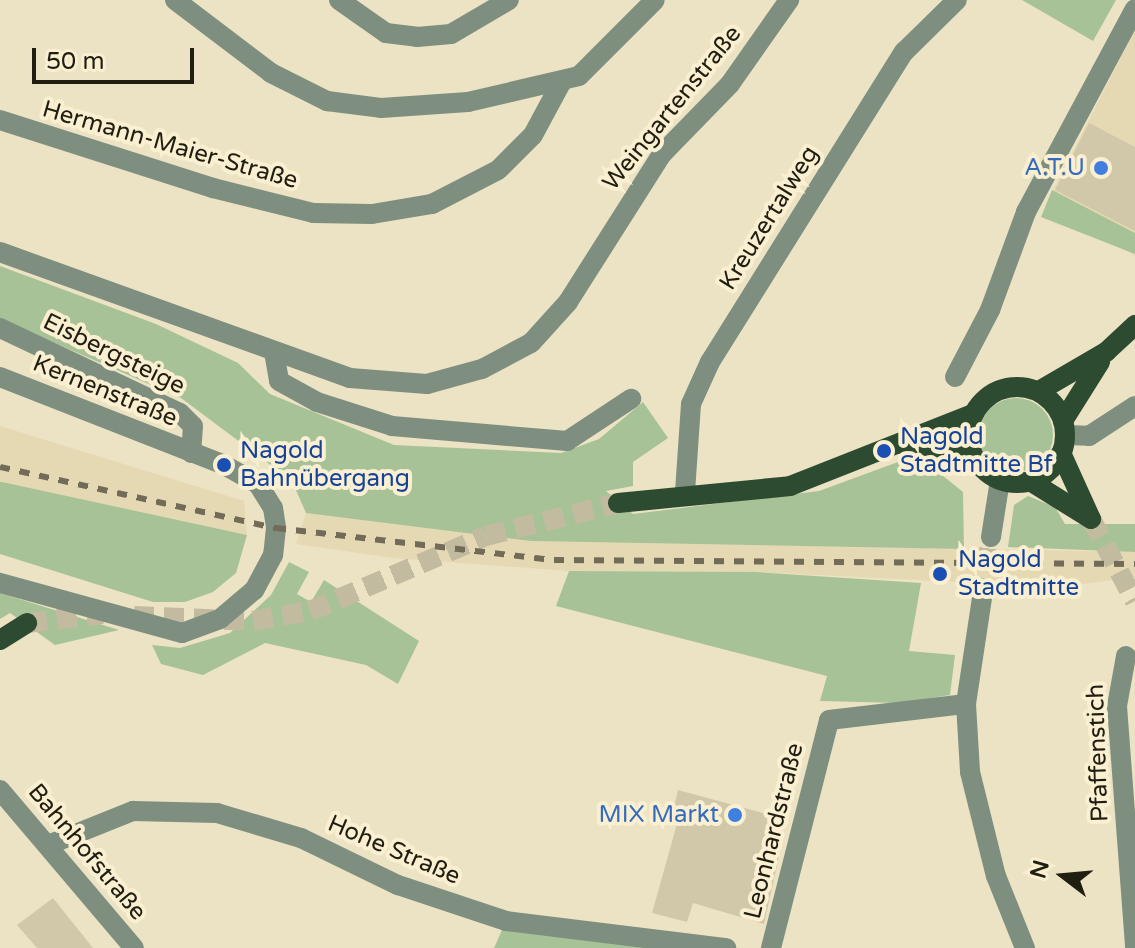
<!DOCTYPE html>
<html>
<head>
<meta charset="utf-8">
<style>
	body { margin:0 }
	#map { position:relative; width:1135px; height:948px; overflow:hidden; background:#ece3c4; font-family:"Varela Round",sans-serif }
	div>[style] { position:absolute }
	.built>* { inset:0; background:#e4d9b3 }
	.green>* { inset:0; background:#a8c297 }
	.round { border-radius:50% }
	.building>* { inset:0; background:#d1c8aa }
	.street-tunnel>* { height:20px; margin-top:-10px; transform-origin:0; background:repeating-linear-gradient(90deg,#c3bba0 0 20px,transparent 0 30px) }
	.primary-tunnel>* { height:20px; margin-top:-10px; transform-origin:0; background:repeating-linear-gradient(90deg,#c3bba0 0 20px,transparent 0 30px) }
	.street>* { height:20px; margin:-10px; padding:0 10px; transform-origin:10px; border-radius:10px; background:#7e8f80 }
	.primary>* { height:20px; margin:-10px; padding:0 10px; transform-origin:10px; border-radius:10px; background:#2d4b31 }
	.primary>.ring { margin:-10px; padding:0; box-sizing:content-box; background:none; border:20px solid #2d4b31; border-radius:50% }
	.rail>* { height:6px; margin-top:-3px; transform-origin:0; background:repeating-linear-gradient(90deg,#716b58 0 10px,transparent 0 20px) }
	.dots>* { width:22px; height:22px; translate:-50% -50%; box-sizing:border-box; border:4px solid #faf0d1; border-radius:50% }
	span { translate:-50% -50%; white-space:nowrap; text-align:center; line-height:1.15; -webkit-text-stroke:8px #faf0d1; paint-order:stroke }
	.street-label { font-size:24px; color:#201d11 }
	.shop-label { font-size:24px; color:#366cbe }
	.right { translate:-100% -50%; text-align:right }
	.transit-label { font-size:24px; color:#164399 }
	.left { translate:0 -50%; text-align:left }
	.north { position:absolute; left:1023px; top:836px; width:80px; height:80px; -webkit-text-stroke:6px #faf0d1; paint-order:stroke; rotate:286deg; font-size:22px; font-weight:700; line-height:32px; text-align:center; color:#201d11 }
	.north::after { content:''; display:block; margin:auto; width:28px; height:36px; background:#201d11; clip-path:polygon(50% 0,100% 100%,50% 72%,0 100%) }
	.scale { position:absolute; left:32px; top:48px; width:162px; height:36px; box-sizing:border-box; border:4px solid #201d11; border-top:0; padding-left:10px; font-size:24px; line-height:28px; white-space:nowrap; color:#201d11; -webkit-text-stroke:6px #faf0d1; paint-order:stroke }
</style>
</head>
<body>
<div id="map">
	<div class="built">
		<div style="clip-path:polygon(1135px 30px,1135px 256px,1046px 204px)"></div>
		<div style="clip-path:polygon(0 426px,244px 501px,247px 535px,0 482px)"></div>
		<div style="clip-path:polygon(306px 513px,531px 541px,1135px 552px,1135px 577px,1061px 587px,756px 572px,569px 571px,393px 558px,296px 544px)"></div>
	</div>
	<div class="green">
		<div style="clip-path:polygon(1022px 0,1116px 0,1093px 41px)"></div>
		<div style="clip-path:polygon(1052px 190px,1135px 233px,1135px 254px,1041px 217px)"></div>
		<div style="clip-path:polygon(0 266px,156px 324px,238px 363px,270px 394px,394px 445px,561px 453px,599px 439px,643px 402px,668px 438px,633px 462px,633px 486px,606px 491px,633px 514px,819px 491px,917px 455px,963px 492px,964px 549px,531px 541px,306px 513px,292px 481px,181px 398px,41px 337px,0 334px)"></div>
		<div class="round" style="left:979px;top:398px;width:74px;height:74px"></div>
		<div style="clip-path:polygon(0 482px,2px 482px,247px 535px,236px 573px,213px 592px,185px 602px,153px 602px,0 554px)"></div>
		<div style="clip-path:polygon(1028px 496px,1055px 507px,1065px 524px,1135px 524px,1135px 552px,1008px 547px,1014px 505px)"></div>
		<div style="clip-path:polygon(289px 562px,309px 572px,297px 594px,311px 602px,324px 580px,419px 641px,398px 684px,366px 665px,265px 643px,203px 675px,161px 664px,152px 645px,180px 648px,230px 633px,271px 595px)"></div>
		<div style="clip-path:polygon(569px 571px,756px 572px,921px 583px,909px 651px,955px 655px,950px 695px,900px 703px,820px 701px,827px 676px,556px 606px)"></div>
		<div style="clip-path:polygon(0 593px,119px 630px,55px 645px,10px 613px,0 619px)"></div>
		<div style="clip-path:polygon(506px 921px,673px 948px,494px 948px)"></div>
	</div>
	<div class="building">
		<div style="clip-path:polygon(1089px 123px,1135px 147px,1135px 231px,1055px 190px)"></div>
		<div style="clip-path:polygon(678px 790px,774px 816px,784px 834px,764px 924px,693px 903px,687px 922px,652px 913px,680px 813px,673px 811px)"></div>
		<div style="clip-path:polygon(53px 898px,93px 948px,37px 948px,17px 925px)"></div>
	</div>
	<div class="street-tunnel">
		<div style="left:982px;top:598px;width:62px;rotate:-81.6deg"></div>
	</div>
	<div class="primary-tunnel">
		<div style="left:1091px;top:519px;width:93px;rotate:61.8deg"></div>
		<div style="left:134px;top:616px;width:119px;rotate:2.4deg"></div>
		<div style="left:253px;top:621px;width:58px;rotate:-10deg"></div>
		<div style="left:310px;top:611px;width:191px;rotate:-23.1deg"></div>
		<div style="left:486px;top:536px;width:136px;rotate:-14deg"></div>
		<div style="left:27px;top:623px;width:76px;rotate:-6.8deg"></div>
	</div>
	<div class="street">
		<div style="left:175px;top:0;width:121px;rotate:37.2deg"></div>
		<div style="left:271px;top:73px;width:63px;rotate:26.6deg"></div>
		<div style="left:327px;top:101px;width:54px;rotate:7.4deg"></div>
		<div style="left:381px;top:108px;width:87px;rotate:-3.9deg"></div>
		<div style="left:468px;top:102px;width:114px;rotate:-13.2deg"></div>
		<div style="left:579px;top:76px;width:107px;rotate:-45deg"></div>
		<div style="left:339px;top:0;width:57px;rotate:35.1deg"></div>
		<div style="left:386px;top:33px;width:31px;rotate:7deg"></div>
		<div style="left:417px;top:37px;width:34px;rotate:-5deg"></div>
		<div style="left:451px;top:34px;width:67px;rotate:-30.4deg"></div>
		<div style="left:0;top:120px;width:224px;rotate:17.7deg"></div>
		<div style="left:213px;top:188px;width:103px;rotate:14deg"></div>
		<div style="left:313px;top:213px;width:59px;rotate:1deg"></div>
		<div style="left:372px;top:214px;width:61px;rotate:-9.5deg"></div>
		<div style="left:432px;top:204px;width:74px;rotate:-27.3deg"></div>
		<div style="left:498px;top:170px;width:49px;rotate:-45deg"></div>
		<div style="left:533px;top:135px;width:59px;rotate:-61.7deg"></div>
		<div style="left:0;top:252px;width:372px;rotate:19.8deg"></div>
		<div style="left:350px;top:378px;width:77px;rotate:4.5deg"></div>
		<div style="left:427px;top:384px;width:57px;rotate:-15.3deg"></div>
		<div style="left:482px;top:369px;width:55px;rotate:-28deg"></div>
		<div style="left:531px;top:343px;width:55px;rotate:-47.9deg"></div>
		<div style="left:568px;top:302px;width:175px;rotate:-57.6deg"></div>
		<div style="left:662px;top:154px;width:98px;rotate:-45.8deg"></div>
		<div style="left:730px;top:84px;width:103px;rotate:-54.9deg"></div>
		<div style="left:0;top:328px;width:199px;rotate:25.3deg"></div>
		<div style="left:180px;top:413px;width:18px;rotate:45deg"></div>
		<div style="left:193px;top:426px;width:27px;rotate:94deg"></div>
		<div style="left:274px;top:352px;width:29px;rotate:80deg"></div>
		<div style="left:279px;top:381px;width:43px;rotate:28.9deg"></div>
		<div style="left:317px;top:402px;width:79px;rotate:17.7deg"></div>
		<div style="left:392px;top:426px;width:176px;rotate:4.9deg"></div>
		<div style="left:567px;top:441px;width:77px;rotate:-33.3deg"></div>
		<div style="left:0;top:377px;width:241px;rotate:21.4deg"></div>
		<div style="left:224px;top:465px;width:39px;rotate:29deg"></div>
		<div style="left:258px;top:484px;width:28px;rotate:58deg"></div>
		<div style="left:273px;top:508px;width:20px;rotate:81deg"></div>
		<div style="left:276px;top:528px;width:27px;rotate:96deg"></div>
		<div style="left:273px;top:555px;width:40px;rotate:118deg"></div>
		<div style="left:254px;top:590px;width:45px;rotate:139.5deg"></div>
		<div style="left:220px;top:619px;width:40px;rotate:159.8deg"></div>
		<div style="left:182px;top:633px;width:189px;rotate:-164.6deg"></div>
		<div style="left:955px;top:377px;width:76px;rotate:-62.4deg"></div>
		<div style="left:990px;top:310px;width:104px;rotate:-69.8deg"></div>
		<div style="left:1026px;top:212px;width:230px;rotate:-61.8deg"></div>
		<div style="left:1065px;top:435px;width:24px;rotate:2deg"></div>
		<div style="left:1089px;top:436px;width:55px;rotate:-33.1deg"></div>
		<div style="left:685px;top:492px;width:88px;rotate:-86.1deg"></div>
		<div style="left:691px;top:404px;width:46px;rotate:-65.7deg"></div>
		<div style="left:710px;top:362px;width:366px;rotate:-58deg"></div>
		<div style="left:904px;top:52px;width:74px;rotate:-44.5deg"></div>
		<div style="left:991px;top:537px;width:58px;rotate:-81deg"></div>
		<div style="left:982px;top:598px;width:107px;rotate:98.6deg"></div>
		<div style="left:966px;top:704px;width:68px;rotate:86.6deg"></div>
		<div style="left:970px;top:772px;width:107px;rotate:76deg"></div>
		<div style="left:996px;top:876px;width:78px;rotate:68.1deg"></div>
		<div style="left:1126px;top:656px;width:51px;rotate:100.2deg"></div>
		<div style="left:1117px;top:706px;width:241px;rotate:85.7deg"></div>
		<div style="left:0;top:790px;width:207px;rotate:49.7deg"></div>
		<div style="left:48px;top:845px;width:92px;rotate:-21.8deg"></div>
		<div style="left:133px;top:811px;width:84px;rotate:1.4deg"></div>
		<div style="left:217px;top:813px;width:88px;rotate:16.6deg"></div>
		<div style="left:301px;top:838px;width:108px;rotate:25.9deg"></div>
		<div style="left:398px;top:885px;width:114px;rotate:18.4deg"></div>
		<div style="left:506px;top:921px;width:222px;rotate:7deg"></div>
		<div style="left:771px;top:948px;width:235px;rotate:-75.7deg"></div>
		<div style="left:829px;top:720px;width:138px;rotate:-6.7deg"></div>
	</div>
	<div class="primary">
		<div class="ring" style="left:969px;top:387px;width:76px;height:76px"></div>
		<div style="left:1039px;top:391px;width:78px;rotate:-30.2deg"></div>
		<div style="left:1106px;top:352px;width:40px;rotate:-43deg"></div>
		<div style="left:1063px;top:421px;width:70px;rotate:-57.9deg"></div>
		<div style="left:904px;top:445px;width:66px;rotate:4.3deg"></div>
		<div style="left:1061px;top:453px;width:72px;rotate:65.6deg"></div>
		<div style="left:1030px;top:481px;width:72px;rotate:31.9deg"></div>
		<div style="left:618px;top:503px;width:173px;rotate:-5.6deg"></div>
		<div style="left:790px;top:486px;width:197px;rotate:-21.5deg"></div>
		<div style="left:0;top:640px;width:32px;rotate:-32deg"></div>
	</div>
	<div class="rail">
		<div style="left:0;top:467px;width:283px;rotate:12.5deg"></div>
		<div style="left:276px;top:528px;width:280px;rotate:6.6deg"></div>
		<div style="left:554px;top:560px;width:581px;rotate:0.39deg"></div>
	</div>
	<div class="dots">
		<div style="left:1101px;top:168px;background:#3f7fe0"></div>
		<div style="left:884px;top:451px;background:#1a4fb4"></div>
		<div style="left:224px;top:465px;background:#1a4fb4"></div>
		<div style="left:940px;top:574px;background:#1a4fb4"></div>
		<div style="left:735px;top:815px;background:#3f7fe0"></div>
	</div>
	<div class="street-label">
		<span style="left:672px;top:108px;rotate:-51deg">Weingartenstraße</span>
		<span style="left:170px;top:145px;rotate:16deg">Hermann-Maier-Straße</span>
		<span style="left:769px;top:218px;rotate:-58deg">Kreuzertalweg</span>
		<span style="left:114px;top:354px;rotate:26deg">Eisbergsteige</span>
		<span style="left:105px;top:391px;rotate:22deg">Kernenstraße</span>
		<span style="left:1098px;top:753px;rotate:-92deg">Pfaffenstich</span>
		<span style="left:774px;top:831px;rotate:-76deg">Leonhardstraße</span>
		<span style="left:394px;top:850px;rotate:23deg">Hohe Straße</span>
		<span style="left:87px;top:852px;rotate:50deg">Bahnhofstraße</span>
	</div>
	<div class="shop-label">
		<span class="right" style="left:1085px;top:168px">A.T.U</span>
		<span class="right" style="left:719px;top:815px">MIX Markt</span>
	</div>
	<div class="transit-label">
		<span class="left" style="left:900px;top:451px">Nagold<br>Stadtmitte Bf</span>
		<span class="left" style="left:240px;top:465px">Nagold<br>Bahnübergang</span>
		<span class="left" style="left:958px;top:574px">Nagold<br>Stadtmitte</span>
	</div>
	<div class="north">N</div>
	<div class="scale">50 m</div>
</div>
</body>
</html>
